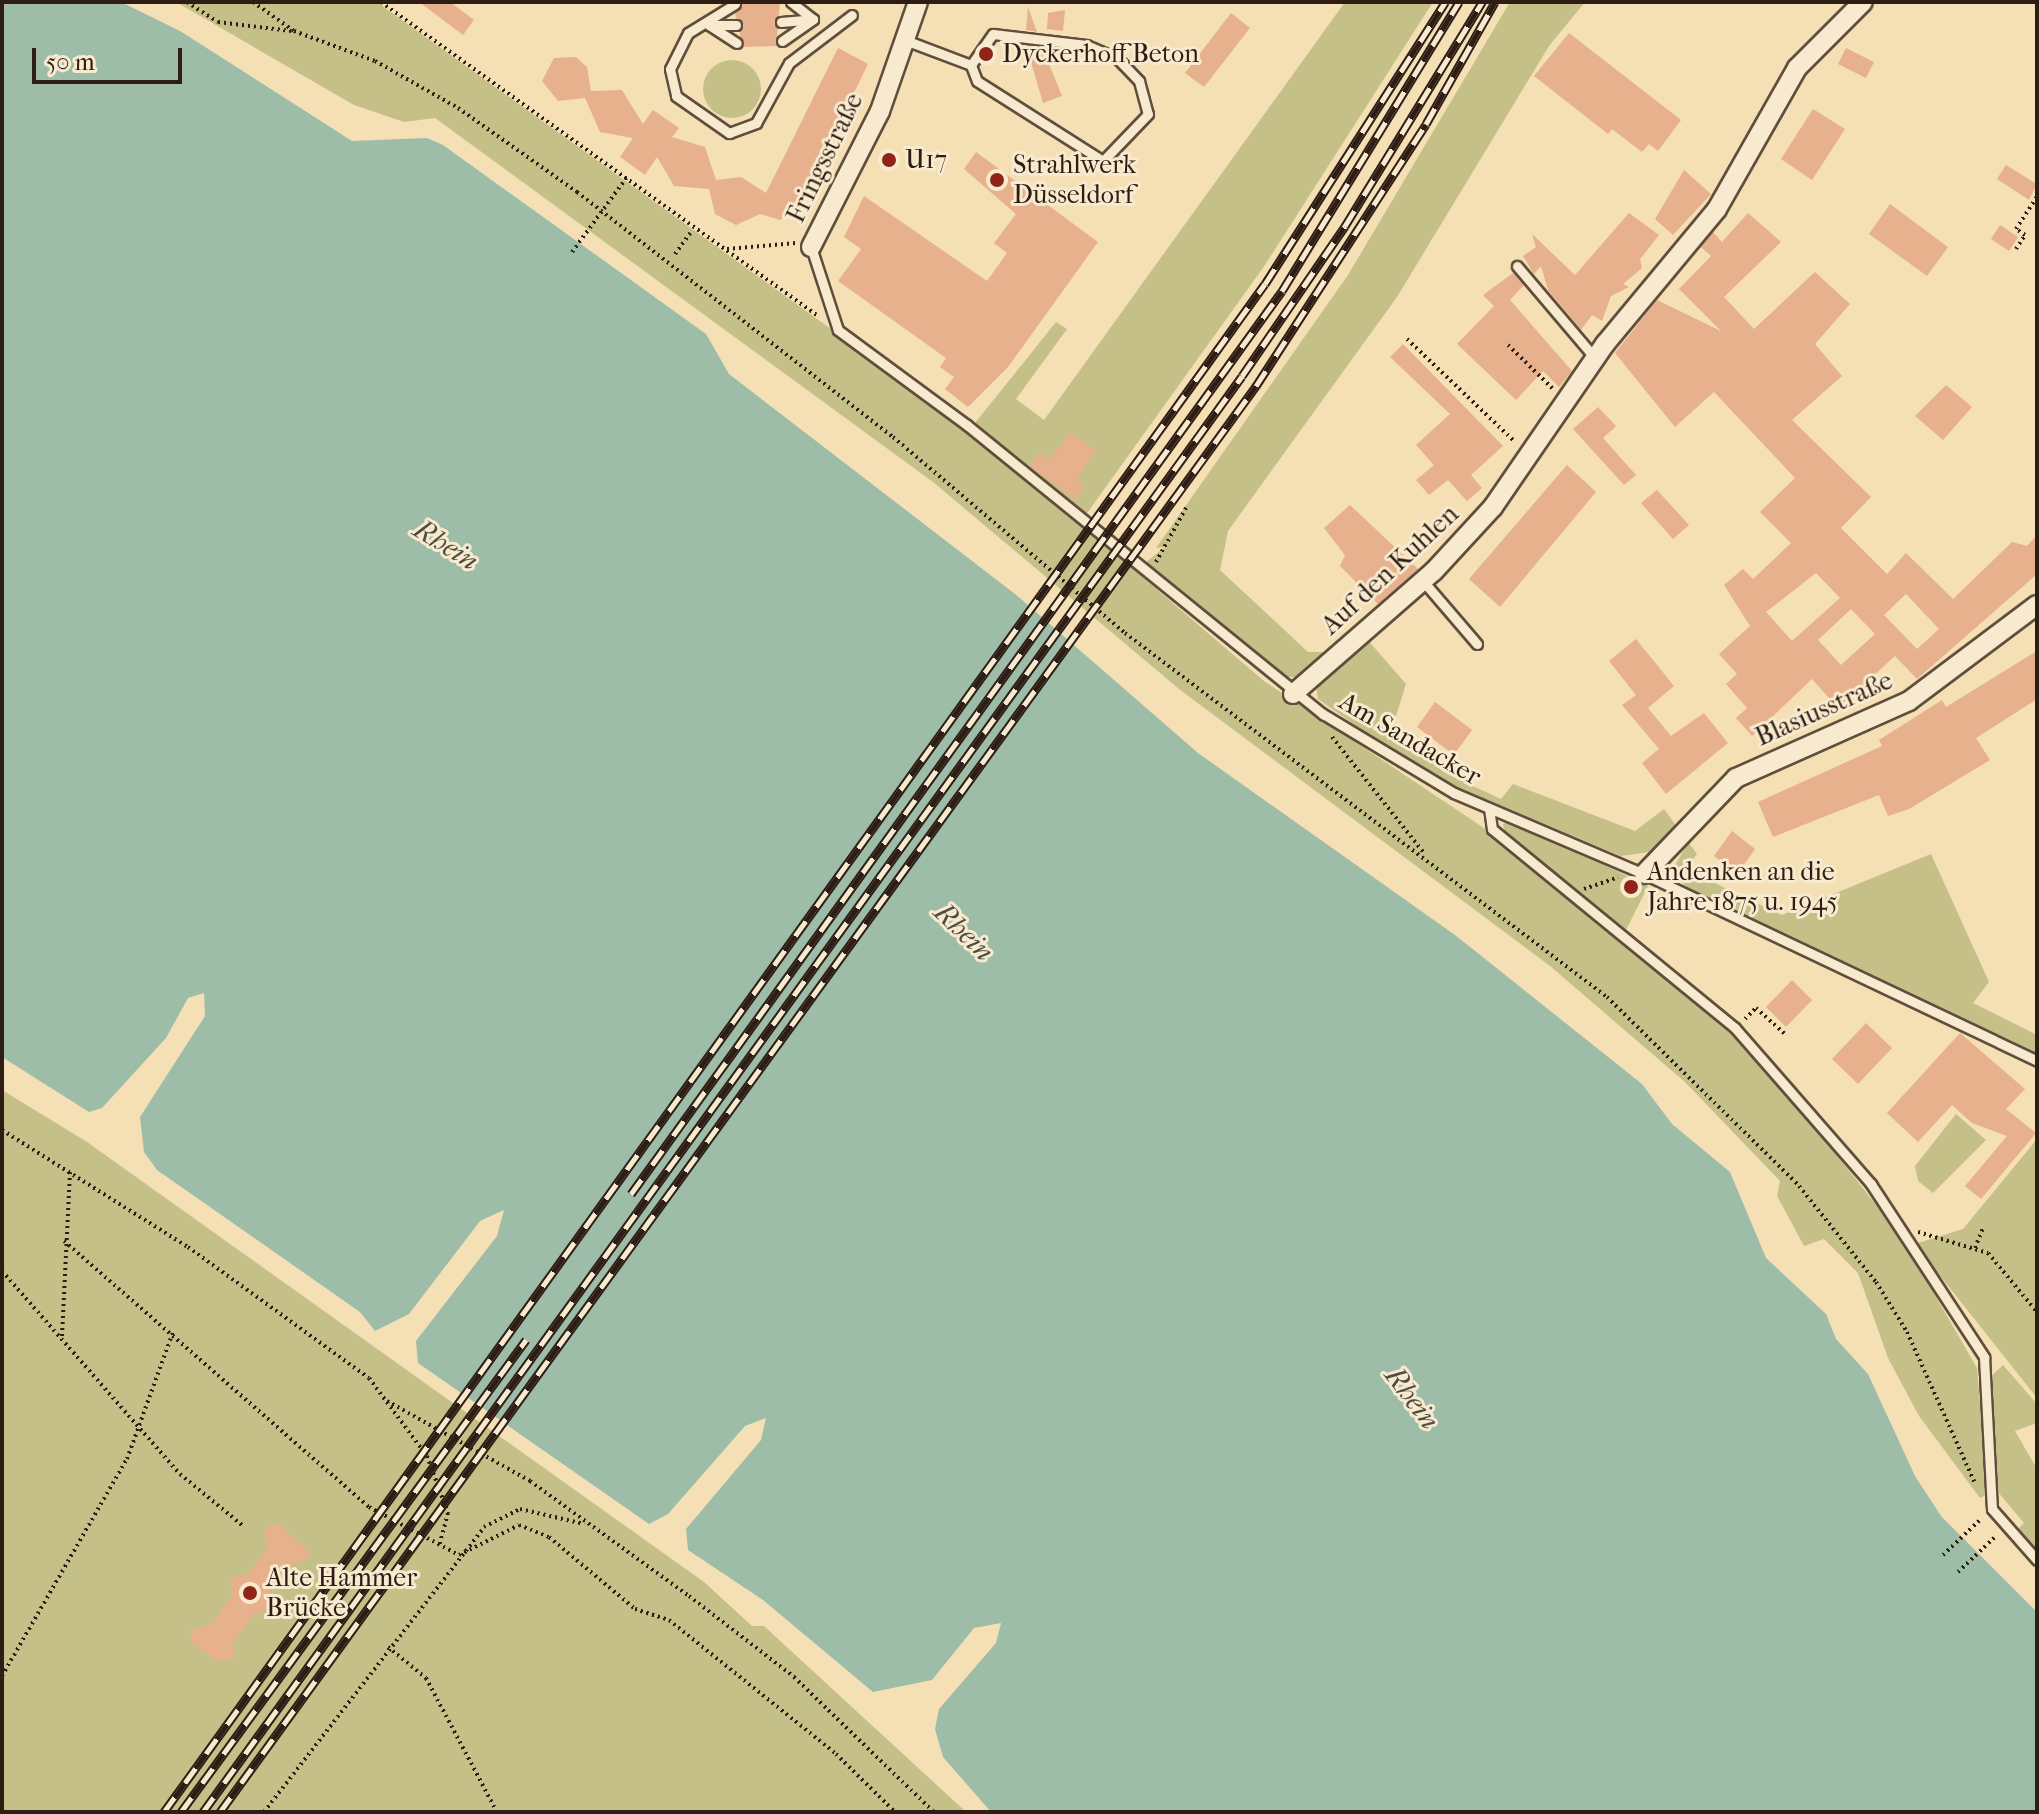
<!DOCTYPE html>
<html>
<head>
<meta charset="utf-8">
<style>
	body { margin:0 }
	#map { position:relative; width:2039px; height:1814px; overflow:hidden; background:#f5dfb4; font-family:"IM FELL French Canon",serif }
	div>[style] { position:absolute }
	.green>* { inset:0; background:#c4c088 }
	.round { border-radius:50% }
	.water>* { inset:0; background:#9dbda9 }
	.building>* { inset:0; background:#e6b18c }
	.path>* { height:4px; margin-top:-2px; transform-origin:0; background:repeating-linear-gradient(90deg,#2e1d15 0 2px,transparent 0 6px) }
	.roads { filter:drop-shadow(2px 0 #604e3d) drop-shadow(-2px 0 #604e3d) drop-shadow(0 2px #604e3d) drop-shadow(0 -2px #604e3d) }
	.service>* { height:9px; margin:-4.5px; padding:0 4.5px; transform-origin:4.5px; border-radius:4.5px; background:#f8eace }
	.minor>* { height:18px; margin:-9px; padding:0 9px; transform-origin:9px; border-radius:9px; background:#f8eace }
	.rail>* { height:9px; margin-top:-4.5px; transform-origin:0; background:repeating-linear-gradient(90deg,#f8eace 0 18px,#2e1d15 0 36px); box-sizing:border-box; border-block:2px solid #2e1d15 }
	.dots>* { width:22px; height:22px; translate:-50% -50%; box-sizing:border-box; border:4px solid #f8eace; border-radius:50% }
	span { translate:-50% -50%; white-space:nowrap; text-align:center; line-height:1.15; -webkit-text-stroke:6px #f8eace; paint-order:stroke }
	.poi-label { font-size:26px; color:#2e1d15 }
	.left { translate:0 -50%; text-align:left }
	.street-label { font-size:26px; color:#2e1d15 }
	.water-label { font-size:28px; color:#4f4d41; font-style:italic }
	.frame { position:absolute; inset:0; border:4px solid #2e1d15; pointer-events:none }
	.scale { position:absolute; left:32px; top:48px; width:150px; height:36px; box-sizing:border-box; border:4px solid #2e1d15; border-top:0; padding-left:10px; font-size:24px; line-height:28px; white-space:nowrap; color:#2e1d15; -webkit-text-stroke:6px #f8eace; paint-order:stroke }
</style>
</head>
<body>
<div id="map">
	<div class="green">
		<div style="clip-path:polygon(176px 2px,377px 2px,967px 427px,1264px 681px,1481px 826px,1628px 946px,1756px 1054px,1901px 1236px,1977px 1368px,1988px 1494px,1980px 1498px,1919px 1416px,1888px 1358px,1858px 1273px,1824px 1239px,1804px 1246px,1777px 1196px,1780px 1181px,1685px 1082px,1550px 966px,1179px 689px,933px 482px,435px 118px,404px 122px,354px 105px)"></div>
		<div style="clip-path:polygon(1345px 2px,1433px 2px,1265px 265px,1085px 516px,975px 423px,1056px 322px,1067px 329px,1016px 399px,1044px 420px)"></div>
		<div style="clip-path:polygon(1510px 2px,1585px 2px,1549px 46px,1397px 297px,1228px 531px,1220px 570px,1308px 652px,1333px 652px,1299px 677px,1285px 677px,1145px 563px,1165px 547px,1156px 548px,1348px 275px)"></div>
		<div class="round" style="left:703px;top:60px;width:58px;height:58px"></div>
		<div style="clip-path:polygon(1366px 638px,1406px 684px,1391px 732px,1447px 774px,1501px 799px,1513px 784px,1635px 831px,1664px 809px,1677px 827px,1649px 852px,1621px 856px,1425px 774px,1318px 699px,1316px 686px)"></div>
		<div style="clip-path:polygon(1513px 821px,1648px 886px,1626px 930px,1505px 833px,1503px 824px)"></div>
		<div style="clip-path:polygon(1688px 842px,1697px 854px,1685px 869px,1782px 915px,1931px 854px,1989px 982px,1973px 1003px,2037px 1035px,2037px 1054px,1686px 887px,1672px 871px)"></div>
		<div style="clip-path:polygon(2px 1090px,87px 1142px,704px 1582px,752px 1626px,764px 1626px,966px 1812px,2px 1812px)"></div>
		<div style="clip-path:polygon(1956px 1114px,1986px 1140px,1933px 1193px,1918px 1181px,1915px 1166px)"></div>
		<div style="clip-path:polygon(2037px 1139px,2037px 1398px,1915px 1244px,1963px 1229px)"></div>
		<div style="clip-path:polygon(2003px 1365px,2037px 1404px,2037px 1423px,2015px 1431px,2037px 1469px,2037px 1555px,2019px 1528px,2024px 1523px,1997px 1491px,1986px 1381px)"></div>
	</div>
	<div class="water">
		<div style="clip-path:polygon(2px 2px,121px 2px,180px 31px,352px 141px,427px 138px,443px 145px,706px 334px,729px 374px,1015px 594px,1198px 753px,1455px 935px,1642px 1084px,1672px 1124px,1730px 1172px,1766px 1258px,1826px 1314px,1836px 1339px,1868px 1374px,1915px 1476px,1941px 1516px,2037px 1612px,2037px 1812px,991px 1812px,943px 1757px,935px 1729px,939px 1709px,996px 1643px,1001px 1623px,974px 1628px,932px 1680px,873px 1692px,763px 1600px,688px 1550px,686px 1529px,761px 1440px,766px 1418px,745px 1426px,668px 1514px,649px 1524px,418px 1363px,416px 1341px,497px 1236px,504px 1210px,480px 1221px,409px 1314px,375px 1331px,360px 1312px,157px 1170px,144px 1152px,140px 1117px,205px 1016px,204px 993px,188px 998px,166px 1038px,102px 1108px,89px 1112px,2px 1057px)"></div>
	</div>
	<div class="building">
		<div style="clip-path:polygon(419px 2px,450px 2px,474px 20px,463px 35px)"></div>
		<div style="clip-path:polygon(742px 2px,780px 2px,776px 46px,743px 47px,735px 13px)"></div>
		<div style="clip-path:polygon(1028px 7px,1037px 32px,1026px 30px)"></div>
		<div style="clip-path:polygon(1065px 10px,1063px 31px,1047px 29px,1048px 13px)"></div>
		<div style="clip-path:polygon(1231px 13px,1250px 28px,1204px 87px,1185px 73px)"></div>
		<div style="clip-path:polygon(1569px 33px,1681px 120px,1658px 151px,1649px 144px,1642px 152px,1612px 129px,1608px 134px,1534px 76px)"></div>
		<div style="clip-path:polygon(1026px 45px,1042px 47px,1062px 96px,1043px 103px)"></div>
		<div style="clip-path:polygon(838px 48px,868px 64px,799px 206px,780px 220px,760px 214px,736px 225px,715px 214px,709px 189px,674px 186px,657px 157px,645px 175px,620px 157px,633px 138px,600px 132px,585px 98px,558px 101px,542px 81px,554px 58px,576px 57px,587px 67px,591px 91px,622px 90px,643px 124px,653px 110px,679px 128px,672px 137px,705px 147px,716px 180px,741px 177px,766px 193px)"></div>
		<div style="clip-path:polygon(1846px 48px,1874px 62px,1866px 78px,1838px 64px)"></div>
		<div style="clip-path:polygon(1813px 109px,1845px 129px,1812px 180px,1781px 159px)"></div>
		<div style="clip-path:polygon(976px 152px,1098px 242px,1008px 367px,968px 407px,945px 389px,954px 377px,940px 367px,946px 358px,838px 281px,861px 249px,844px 237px,864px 196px,987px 281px,1007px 253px,994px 243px,1016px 214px,964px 169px)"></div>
		<div style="clip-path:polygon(2006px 165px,2037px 184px,2029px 200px,1997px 179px)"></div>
		<div style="clip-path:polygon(1684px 170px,1711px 194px,1673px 235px,1655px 219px)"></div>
		<div style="clip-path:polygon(1890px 204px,1948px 247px,1927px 276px,1869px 234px)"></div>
		<div style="clip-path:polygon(1629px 213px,1659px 235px,1640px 259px,1642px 268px,1623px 284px,1629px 287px,1611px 296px,1602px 321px,1592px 315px,1581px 330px,1548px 290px,1541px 266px,1534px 274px,1523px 256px,1536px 247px,1532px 234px,1575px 275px)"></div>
		<div style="clip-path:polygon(evenodd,1748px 213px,1781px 242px,1724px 297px,1754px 329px,1815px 272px,1850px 304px,1815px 344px,1842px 376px,1792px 420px,1871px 497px,1841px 528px,1887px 574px,1906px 553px,1953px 599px,2012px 542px,2027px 546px,2037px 535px,2037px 574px,1917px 679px,1895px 656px,1838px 708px,1812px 679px,1752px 736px,1736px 718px,1747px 708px,1726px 684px,1737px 674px,1719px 654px,1750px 626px,1724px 585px,1743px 569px,1753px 579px,1791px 543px,1760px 512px,1795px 478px,1714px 392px,1675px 427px,1615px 353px,1657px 300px,1721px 331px,1679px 289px,1711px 256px,1701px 247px,1713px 232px,1722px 242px,1748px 213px,1816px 573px,1840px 598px,1792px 641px,1766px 612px,1816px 573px,1748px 213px,1906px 594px,1939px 629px,1917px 649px,1884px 615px,1906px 594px,1748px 213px,1851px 609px,1875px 634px,1841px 665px,1818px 640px,1851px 609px)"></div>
		<div style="clip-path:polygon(2000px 225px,2018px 237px,2009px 251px,1991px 239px)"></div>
		<div style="clip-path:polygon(1513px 273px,1524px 285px,1510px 300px,1572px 371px,1559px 387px,1543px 371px,1516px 400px,1457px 344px,1494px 306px,1483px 295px)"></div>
		<div style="clip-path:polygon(1403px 344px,1503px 446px,1471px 475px,1482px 488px,1467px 501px,1448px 480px,1429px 495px,1416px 480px,1434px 465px,1416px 445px,1450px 414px,1390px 357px)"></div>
		<div style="clip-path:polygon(1946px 385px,1972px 407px,1943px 440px,1915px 416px)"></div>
		<div style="clip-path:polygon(1598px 407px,1616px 426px,1603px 438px,1636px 475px,1624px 485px,1573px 429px)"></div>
		<div style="clip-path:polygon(1071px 432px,1096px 451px,1076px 480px,1085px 486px,1075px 499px,1030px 466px,1039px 453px,1049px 460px)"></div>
		<div style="clip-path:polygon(1567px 465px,1596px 492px,1500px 607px,1469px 579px)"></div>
		<div style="clip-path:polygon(1657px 490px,1689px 525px,1673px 539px,1641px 503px)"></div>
		<div style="clip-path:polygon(1350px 505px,1418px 569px,1378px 604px,1340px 566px,1345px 555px,1324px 528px)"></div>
		<div style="clip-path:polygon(1636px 639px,1674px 686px,1648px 708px,1671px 736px,1704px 713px,1728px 743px,1666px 794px,1642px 763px,1659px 749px,1622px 705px,1636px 695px,1609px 661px)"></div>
		<div style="clip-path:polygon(2037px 651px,2037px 699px,1976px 738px,1990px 760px,1909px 809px,1888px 816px,1879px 795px,1773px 837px,1758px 802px,1882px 746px,1879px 740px,1942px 700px,1946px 707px)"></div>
		<div style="clip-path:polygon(1435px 702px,1472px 730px,1454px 755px,1417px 727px)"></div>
		<div style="clip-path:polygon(1732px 831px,1755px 849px,1738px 873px,1714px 856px)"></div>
		<div style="clip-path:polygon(1792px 980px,1812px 1000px,1786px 1027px,1766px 1007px)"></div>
		<div style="clip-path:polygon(1866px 1023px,1892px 1048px,1858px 1084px,1832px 1059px)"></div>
		<div style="clip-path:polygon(1960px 1033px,2025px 1089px,2006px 1109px,2036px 1133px,1981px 1199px,1965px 1186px,2007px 1136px,1972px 1123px,1952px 1105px,1918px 1142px,1887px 1113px)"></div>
		<div style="clip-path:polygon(278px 1523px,312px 1555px,287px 1568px,271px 1591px,271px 1608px,253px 1615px,233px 1643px,234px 1658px,217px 1661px,192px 1643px,190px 1630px,211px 1624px,232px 1596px,230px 1578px,249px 1573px,267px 1548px,264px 1529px)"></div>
	</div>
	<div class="path">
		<div style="left:187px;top:2px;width:37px;rotate:33deg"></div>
		<div style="left:218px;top:22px;width:74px;rotate:7deg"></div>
		<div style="left:253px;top:2px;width:50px;rotate:35.3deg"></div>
		<div style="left:294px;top:31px;width:86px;rotate:20.3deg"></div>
		<div style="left:375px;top:61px;width:95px;rotate:29.5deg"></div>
		<div style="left:458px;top:108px;width:146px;rotate:35.2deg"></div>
		<div style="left:577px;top:192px;width:400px;rotate:37.8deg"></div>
		<div style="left:893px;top:437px;width:304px;rotate:40.2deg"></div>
		<div style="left:1125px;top:633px;width:604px;rotate:37.06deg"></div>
		<div style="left:1607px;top:997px;width:269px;rotate:44.5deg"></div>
		<div style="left:1799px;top:1186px;width:123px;rotate:51.3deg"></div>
		<div style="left:1876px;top:1282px;width:59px;rotate:58.2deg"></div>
		<div style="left:1907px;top:1332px;width:166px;rotate:65.8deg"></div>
		<div style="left:381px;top:2px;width:538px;rotate:35.7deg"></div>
		<div style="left:727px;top:249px;width:69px;rotate:-5deg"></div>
		<div style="left:2016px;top:249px;width:17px;rotate:-57deg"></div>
		<div style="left:2025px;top:235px;width:11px;rotate:-146deg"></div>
		<div style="left:2016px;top:229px;width:38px;rotate:-57deg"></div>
		<div style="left:572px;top:252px;width:93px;rotate:-53.7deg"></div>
		<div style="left:675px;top:254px;width:26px;rotate:-54deg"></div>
		<div style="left:1407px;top:339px;width:149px;rotate:43.6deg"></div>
		<div style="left:1508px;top:345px;width:62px;rotate:44.3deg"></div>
		<div style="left:1156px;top:562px;width:62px;rotate:-60.9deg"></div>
		<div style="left:1332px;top:737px;width:148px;rotate:51.6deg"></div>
		<div style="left:1584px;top:889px;width:36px;rotate:-19deg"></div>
		<div style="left:1745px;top:1019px;width:16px;rotate:-45deg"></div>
		<div style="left:1756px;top:1008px;width:39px;rotate:42deg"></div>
		<div style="left:2px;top:1130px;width:220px;rotate:32.2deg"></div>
		<div style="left:188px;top:1247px;width:223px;rotate:35.9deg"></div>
		<div style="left:369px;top:1378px;width:97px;rotate:53.4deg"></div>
		<div style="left:427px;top:1456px;width:61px;rotate:69.8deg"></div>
		<div style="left:448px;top:1513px;width:35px;rotate:105deg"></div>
		<div style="left:1918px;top:1232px;width:73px;rotate:16.7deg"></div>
		<div style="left:1988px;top:1253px;width:77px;rotate:50.3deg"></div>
		<div style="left:64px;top:1241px;width:405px;rotate:41.1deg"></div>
		<div style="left:369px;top:1507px;width:102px;rotate:28.1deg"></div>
		<div style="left:459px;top:1555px;width:67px;rotate:-26.6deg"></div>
		<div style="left:519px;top:1525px;width:32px;rotate:22deg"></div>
		<div style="left:549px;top:1537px;width:112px;rotate:39.9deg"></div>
		<div style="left:635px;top:1609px;width:36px;rotate:18deg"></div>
		<div style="left:669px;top:1620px;width:214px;rotate:38.7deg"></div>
		<div style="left:836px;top:1754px;width:83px;rotate:44.5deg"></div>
		<div style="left:1975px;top:1248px;width:22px;rotate:-68deg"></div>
		<div style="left:2px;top:1271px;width:270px;rotate:48.8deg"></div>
		<div style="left:180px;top:1474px;width:82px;rotate:39.5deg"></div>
		<div style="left:62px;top:1336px;width:164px;rotate:-87.2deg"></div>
		<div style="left:387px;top:1401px;width:164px;rotate:29.2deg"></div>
		<div style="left:530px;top:1481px;width:196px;rotate:35.9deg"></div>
		<div style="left:689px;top:1596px;width:133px;rotate:37.6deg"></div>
		<div style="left:794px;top:1677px;width:194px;rotate:44deg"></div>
		<div style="left:1943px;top:1555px;width:54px;rotate:-43.5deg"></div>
		<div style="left:1958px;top:1572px;width:54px;rotate:-43.5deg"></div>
		<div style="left:388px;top:1647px;width:49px;rotate:39.2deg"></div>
		<div style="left:426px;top:1678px;width:152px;rotate:62.1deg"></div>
		<div style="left:2px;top:1676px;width:250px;rotate:-60.1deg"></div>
		<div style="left:127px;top:1459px;width:135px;rotate:-70.1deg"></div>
		<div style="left:264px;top:1812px;width:360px;rotate:-52.3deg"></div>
		<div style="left:484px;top:1527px;width:40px;rotate:-26.6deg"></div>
		<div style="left:520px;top:1509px;width:66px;rotate:13.2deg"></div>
	</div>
	<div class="roads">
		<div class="service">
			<div style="left:791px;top:2px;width:28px;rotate:38deg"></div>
			<div style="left:735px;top:4px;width:55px;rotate:148.3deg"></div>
			<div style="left:688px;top:33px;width:40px;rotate:116.6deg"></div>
			<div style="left:670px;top:69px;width:28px;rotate:77deg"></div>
			<div style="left:676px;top:96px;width:65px;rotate:34.9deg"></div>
			<div style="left:729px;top:133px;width:29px;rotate:-20deg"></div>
			<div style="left:756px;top:123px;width:68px;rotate:-61.2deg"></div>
			<div style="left:789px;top:63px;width:79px;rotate:-37.3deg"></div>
			<div style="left:781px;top:22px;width:32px;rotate:-5deg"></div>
			<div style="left:709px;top:25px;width:33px;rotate:33deg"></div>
			<div style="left:709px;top:25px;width:27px"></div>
			<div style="left:905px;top:40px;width:71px;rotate:20.7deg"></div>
			<div style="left:971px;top:65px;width:38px;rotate:-55deg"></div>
			<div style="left:993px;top:34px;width:94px;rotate:6.7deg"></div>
			<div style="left:1086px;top:45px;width:34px;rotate:23deg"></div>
			<div style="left:1117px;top:58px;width:32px;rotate:46deg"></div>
			<div style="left:1139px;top:81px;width:34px;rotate:75deg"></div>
			<div style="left:1148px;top:114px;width:65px;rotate:133.8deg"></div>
			<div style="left:1103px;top:161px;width:149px;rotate:-147.6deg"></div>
			<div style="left:977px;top:81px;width:17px;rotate:-111deg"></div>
			<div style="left:782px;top:41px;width:38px;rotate:-35deg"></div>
			<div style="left:811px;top:247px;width:87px;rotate:72deg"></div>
			<div style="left:838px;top:330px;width:160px;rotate:36.4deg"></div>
			<div style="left:967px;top:425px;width:459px;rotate:39.1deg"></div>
			<div style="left:1323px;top:714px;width:153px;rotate:31.1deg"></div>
			<div style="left:1454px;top:793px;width:207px;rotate:23.1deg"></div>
			<div style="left:1644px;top:874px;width:435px;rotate:25.4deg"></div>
			<div style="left:1517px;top:266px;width:121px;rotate:49.7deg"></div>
			<div style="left:1423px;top:581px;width:83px;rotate:49.4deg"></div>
			<div style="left:1489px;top:808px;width:21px;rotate:82deg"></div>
			<div style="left:1492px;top:829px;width:314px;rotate:39.3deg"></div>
			<div style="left:1735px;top:1028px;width:207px;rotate:48.9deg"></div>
			<div style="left:1871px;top:1184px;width:207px;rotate:56.8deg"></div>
			<div style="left:1984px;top:1357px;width:152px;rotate:87deg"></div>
			<div style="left:1992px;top:1509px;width:68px;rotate:48.6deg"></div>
		</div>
		<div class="minor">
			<div style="left:811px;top:247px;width:153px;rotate:-63.1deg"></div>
			<div style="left:880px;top:111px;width:115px;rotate:-70.8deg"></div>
			<div style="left:1293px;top:694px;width:187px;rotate:-41.1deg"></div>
			<div style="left:1434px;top:571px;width:87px;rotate:-47.3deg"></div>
			<div style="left:1493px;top:507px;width:198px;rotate:-55.5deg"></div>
			<div style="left:1605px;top:344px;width:175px;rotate:-50.3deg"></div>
			<div style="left:1717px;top:209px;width:162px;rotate:-60.4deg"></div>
			<div style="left:1797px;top:68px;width:93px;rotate:-45deg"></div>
			<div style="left:1644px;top:874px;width:133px;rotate:-46.2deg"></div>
			<div style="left:1736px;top:778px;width:189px;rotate:-24deg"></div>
			<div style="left:1909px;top:701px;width:160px;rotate:-36.9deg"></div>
		</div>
	</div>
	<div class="rail">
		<div style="left:631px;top:1194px;width:1113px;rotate:-54.21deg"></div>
		<div style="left:1282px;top:291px;width:339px;rotate:-58.5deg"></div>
		<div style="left:164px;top:1812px;width:1883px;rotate:-54.23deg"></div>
		<div style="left:1265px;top:284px;width:335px;rotate:-57.4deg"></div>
		<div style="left:181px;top:1812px;width:585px;rotate:-53.84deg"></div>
		<div style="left:203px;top:1812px;width:1772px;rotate:-54.11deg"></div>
		<div style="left:1242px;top:376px;width:182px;rotate:-55.5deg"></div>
		<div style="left:1345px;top:226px;width:263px;rotate:-58.5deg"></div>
		<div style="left:220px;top:1812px;width:1763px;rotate:-54deg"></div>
		<div style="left:1256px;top:386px;width:312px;rotate:-57deg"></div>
		<div style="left:1426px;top:124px;width:140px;rotate:-60.5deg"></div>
	</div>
	<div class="dots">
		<div style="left:986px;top:54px;background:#8f2418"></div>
		<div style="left:889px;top:160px;background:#8f2418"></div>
		<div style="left:997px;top:180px;background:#8f2418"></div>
		<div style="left:1631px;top:887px;background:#8f2418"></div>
		<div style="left:250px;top:1593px;background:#8f2418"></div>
	</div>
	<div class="poi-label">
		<span class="left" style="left:1002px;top:54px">Dyckerhoff Beton</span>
		<span class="left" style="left:905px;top:160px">U17</span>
		<span class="left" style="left:1013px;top:180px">Strahlwerk<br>Düsseldorf</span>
		<span class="left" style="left:1647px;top:887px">Andenken an die<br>Jahre 1875 u. 1945</span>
		<span class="left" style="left:266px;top:1593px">Alte Hammer<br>Brücke</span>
	</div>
	<div class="street-label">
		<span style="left:825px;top:158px;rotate:-64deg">Fringsstraße</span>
		<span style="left:1390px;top:570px;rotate:-43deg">Auf den Kuhlen</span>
		<span style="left:1824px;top:709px;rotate:-24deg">Blasiusstraße</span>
		<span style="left:1410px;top:739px;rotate:30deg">Am Sandacker</span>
	</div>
	<div class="water-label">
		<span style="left:446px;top:545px;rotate:32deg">Rhein</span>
		<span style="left:964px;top:932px;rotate:44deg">Rhein</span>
		<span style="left:1412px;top:1398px;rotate:53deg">Rhein</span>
	</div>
	<div class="frame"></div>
	<div class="scale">50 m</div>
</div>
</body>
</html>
